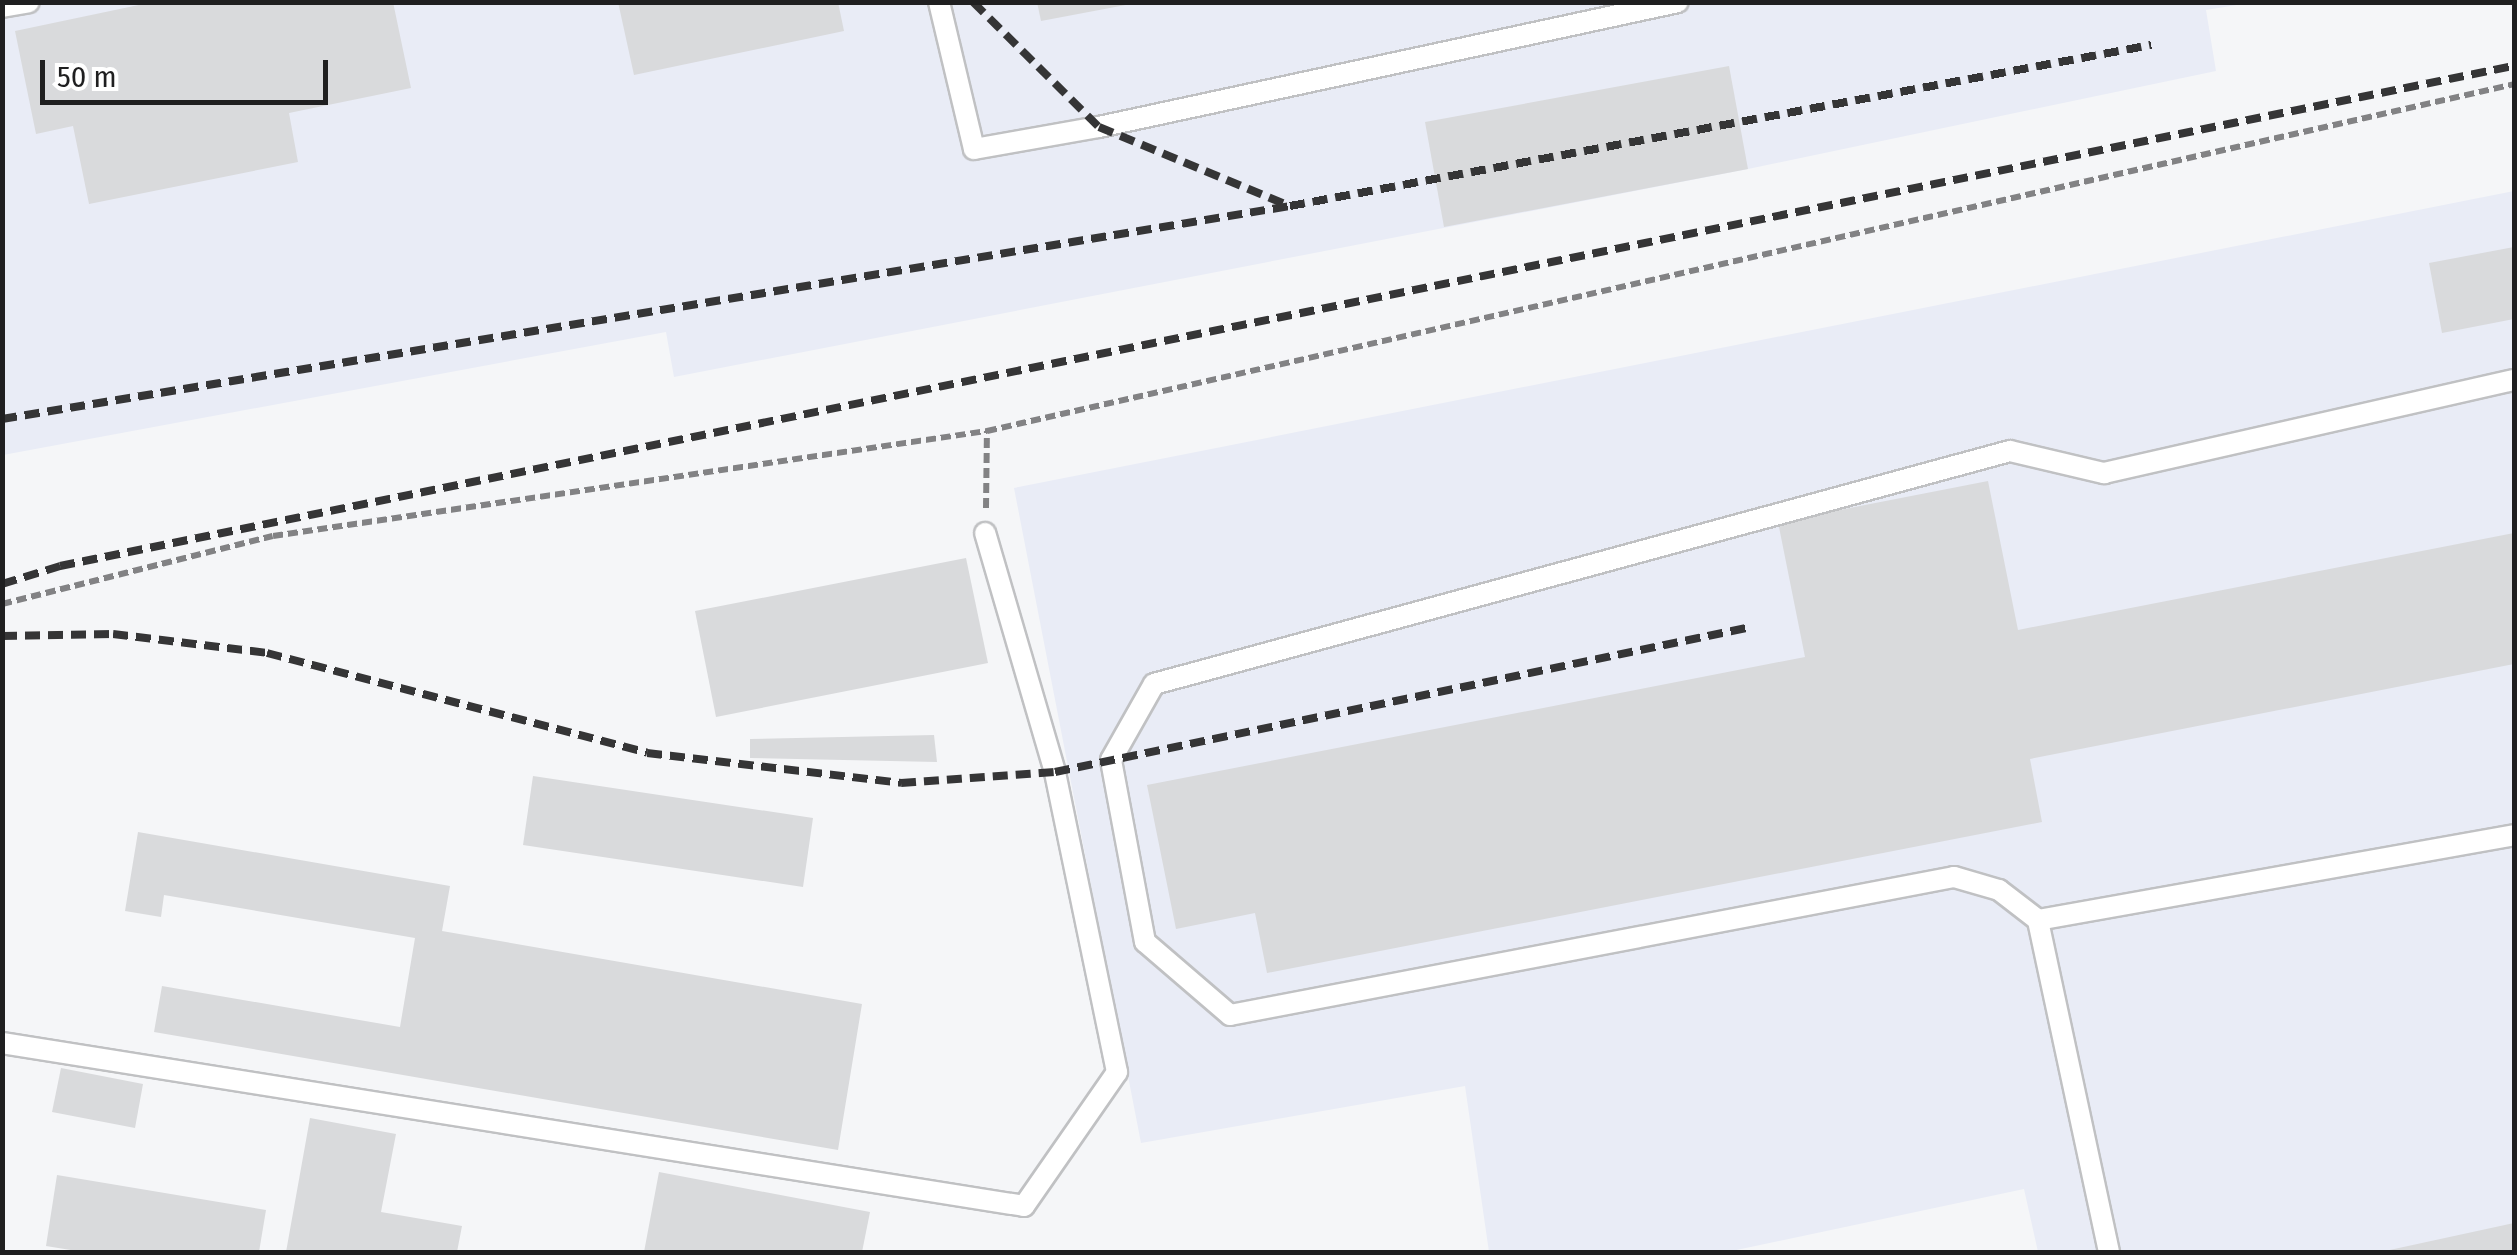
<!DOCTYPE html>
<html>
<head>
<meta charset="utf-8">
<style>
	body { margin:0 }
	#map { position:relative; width:2517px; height:1255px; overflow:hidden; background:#f5f6f8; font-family:"Fira Sans Condensed",sans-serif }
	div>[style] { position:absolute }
	.built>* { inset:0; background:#e9ecf6 }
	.building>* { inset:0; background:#d9dadc }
	.path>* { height:6px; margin-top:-3px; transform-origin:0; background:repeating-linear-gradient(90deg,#828284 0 10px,transparent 0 15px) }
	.roads { filter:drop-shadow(2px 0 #c0c1c3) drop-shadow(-2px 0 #c0c1c3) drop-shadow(0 2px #c0c1c3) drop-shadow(0 -2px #c0c1c3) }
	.lane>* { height:20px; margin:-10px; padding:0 10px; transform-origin:10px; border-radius:10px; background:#fff }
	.rail>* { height:8px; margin-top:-4px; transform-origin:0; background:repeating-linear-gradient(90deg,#353536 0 15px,transparent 0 23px) }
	span { translate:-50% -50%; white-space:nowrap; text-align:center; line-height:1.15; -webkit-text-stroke:10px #fff; paint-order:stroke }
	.frame { position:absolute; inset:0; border:5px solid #1f1f20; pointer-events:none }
	.scale { position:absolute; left:40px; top:60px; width:288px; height:45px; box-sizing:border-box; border:5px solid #1f1f20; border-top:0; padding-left:12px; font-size:30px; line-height:35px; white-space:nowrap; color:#1f1f20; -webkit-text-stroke:8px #fff; paint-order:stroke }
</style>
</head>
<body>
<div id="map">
	<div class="built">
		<div style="clip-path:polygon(3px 3px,2249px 3px,2206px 10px,2216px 71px,1748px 169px,674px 377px,666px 332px,3px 455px)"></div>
		<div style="clip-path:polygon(2514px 191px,2514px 1252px,2038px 1252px,2024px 1189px,1727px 1252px,1489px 1252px,1465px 1086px,1141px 1143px,1014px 488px)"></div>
	</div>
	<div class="building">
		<div style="clip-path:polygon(153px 2px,393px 2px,411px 88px,289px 113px,298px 162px,89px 204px,73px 126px,36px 134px,15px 31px)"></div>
		<div style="clip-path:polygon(618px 2px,838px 2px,844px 31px,634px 75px)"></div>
		<div style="clip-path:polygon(1037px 2px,1131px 2px,1131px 4px,1041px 21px)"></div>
		<div style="clip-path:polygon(1729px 66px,1748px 169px,1444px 227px,1425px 122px)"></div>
		<div style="clip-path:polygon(2514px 247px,2514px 319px,2442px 333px,2429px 263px)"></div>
		<div style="clip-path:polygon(1988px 481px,2018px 630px,2514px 533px,2514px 664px,2030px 759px,2042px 822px,1267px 973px,1255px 913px,1176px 929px,1147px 785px,1805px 657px,1778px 522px)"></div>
		<div style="clip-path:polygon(966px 558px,988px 663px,716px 717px,695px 611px)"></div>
		<div style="clip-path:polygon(934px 735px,937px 762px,750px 758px,750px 739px)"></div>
		<div style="clip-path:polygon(533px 776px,813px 818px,803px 887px,523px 845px)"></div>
		<div style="clip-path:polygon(138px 832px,450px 886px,442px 931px,862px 1004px,838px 1150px,154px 1032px,162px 986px,400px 1027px,415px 938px,164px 895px,161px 917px,125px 911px)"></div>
		<div style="clip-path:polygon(61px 1068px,143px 1084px,135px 1128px,52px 1112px)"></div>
		<div style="clip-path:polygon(310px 1118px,396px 1134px,381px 1212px,462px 1226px,457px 1252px,286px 1252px)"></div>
		<div style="clip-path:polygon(659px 1172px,870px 1212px,862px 1252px,644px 1252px)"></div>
		<div style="clip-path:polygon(57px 1175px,266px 1210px,259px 1252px,83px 1252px,46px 1246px)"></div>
		<div style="clip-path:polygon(2514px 1223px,2514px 1252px,2385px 1252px,2385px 1251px)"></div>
	</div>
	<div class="path">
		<div style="left:986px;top:508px;width:77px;rotate:-89.3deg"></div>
		<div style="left:987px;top:431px;width:1566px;rotate:-12.8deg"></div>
		<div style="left:2px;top:604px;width:279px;rotate:-14.1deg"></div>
		<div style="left:273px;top:536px;width:722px;rotate:-8.37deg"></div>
	</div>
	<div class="roads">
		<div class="lane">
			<div style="left:939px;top:2px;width:151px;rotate:76.6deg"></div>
			<div style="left:974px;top:149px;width:127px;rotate:-10deg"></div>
			<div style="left:1099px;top:127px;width:592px;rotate:-12.18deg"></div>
			<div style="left:2px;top:7px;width:27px;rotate:-10deg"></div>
			<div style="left:2038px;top:920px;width:484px;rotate:-10.1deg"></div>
			<div style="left:2px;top:1043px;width:1035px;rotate:9.06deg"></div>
			<div style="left:1024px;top:1206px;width:163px;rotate:-55.2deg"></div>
			<div style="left:1117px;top:1072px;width:306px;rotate:-101.7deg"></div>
			<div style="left:1055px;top:772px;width:249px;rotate:-106.3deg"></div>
			<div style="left:2109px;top:1252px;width:340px;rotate:-102.1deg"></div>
			<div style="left:2038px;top:920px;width:49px;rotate:-142.4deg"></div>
			<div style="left:1999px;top:890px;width:47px;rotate:-163.9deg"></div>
			<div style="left:1954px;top:877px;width:737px;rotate:169.21deg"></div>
			<div style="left:1230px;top:1015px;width:112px;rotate:-139.3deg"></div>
			<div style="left:1145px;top:942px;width:185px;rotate:-100.6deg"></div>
			<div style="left:1111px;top:760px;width:87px;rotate:-60.5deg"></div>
			<div style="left:1154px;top:684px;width:887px;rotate:-15.23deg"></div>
			<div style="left:2010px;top:451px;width:97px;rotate:13.2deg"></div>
			<div style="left:2104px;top:473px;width:420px;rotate:-12.8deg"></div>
		</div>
	</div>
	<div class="rail">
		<div style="left:973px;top:2px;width:177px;rotate:44.8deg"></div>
		<div style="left:1099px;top:127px;width:207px;rotate:22.5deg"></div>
		<div style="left:1290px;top:206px;width:876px;rotate:-10.59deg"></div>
		<div style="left:2px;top:419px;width:1305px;rotate:-9.39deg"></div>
		<div style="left:2px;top:584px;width:61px;rotate:-17.2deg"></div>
		<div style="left:60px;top:566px;width:2504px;rotate:-11.52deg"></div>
		<div style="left:2px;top:636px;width:111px;rotate:-1deg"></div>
		<div style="left:113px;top:634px;width:155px;rotate:7deg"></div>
		<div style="left:267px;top:653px;width:393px;rotate:14.7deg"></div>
		<div style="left:647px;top:753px;width:256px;rotate:6.7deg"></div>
		<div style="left:901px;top:783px;width:154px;rotate:-4.1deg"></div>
		<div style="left:1055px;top:772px;width:711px;rotate:-11.77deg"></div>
	</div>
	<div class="frame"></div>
	<div class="scale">50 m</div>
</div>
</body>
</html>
